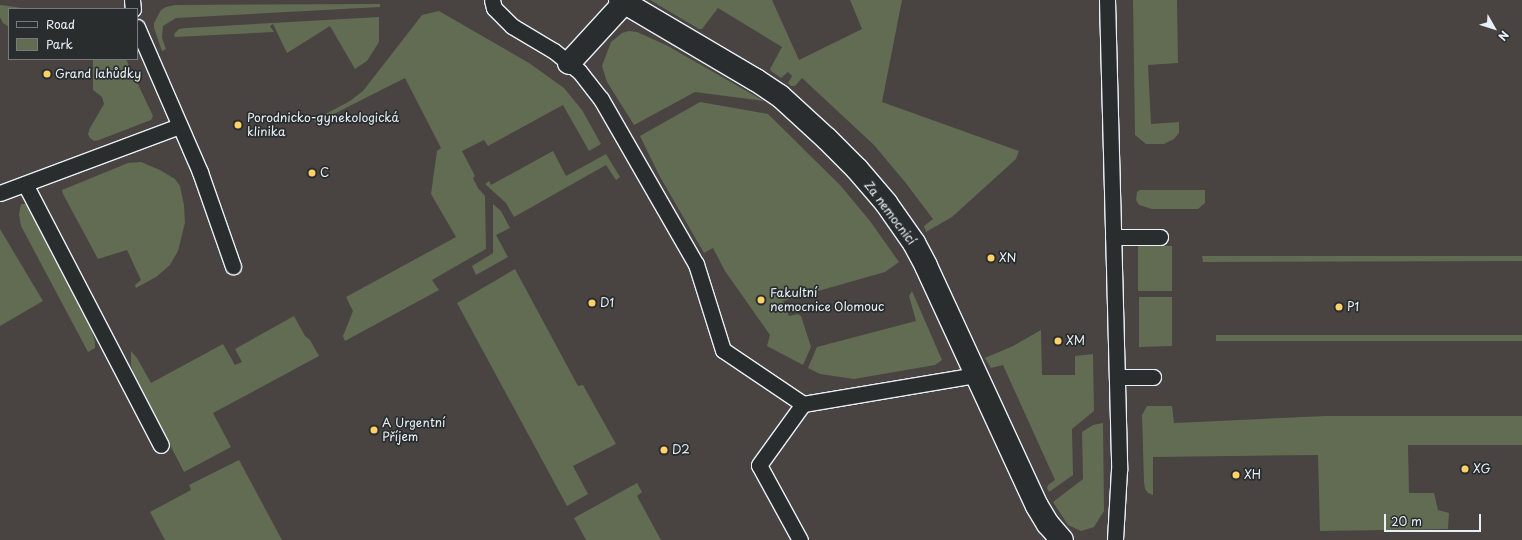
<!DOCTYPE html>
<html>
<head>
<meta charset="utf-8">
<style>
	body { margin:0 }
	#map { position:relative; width:1522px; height:540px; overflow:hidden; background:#383737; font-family:"Playpen Sans",sans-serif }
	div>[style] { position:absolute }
	.built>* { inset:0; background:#494342 }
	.green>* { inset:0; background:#626c52 }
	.roads { filter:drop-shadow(1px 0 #e8f1f8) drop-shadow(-1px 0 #e8f1f8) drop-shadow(0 1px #e8f1f8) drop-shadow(0 -1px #e8f1f8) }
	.service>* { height:15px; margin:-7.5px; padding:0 7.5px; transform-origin:7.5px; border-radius:7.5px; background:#2a2d2e }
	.minor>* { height:22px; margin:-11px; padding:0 11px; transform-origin:11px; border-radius:11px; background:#2a2d2e }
	.dots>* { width:11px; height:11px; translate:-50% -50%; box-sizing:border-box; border:2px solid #2a2d2e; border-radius:50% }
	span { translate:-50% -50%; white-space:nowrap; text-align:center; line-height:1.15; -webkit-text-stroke:3.5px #2a2d2e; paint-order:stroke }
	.poi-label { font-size:12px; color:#e8f1f8 }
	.left { translate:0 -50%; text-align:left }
	.street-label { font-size:12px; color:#e8f1f8 }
	.legend { position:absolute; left:8px; top:8px; width:130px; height:52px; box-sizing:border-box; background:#2a2d2e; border:1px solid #767b7f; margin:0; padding:5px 7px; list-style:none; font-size:12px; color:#e8f1f8 }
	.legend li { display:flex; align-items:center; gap:8px; height:20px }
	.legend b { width:20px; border:1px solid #767b7f }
	.north { position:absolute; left:1474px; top:8px; width:40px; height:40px; -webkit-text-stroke:3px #2a2d2e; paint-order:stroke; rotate:129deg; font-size:11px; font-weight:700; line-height:16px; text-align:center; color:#e8f1f8 }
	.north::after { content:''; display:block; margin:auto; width:14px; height:18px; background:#e8f1f8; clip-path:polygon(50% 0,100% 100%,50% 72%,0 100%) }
	.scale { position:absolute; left:1384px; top:514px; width:97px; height:18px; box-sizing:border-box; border:2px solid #e8f1f8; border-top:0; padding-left:5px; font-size:12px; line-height:14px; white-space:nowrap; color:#e8f1f8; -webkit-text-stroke:3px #2a2d2e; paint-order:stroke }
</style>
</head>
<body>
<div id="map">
	<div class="built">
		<div style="clip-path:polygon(evenodd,0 0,1522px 0,1522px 540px,0 540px,0 0,9px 9px,137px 9px,137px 59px,9px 59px,9px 9px)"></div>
	</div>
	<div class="green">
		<div style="clip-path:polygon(650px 0,772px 0,799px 60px,862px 29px,850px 0,902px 0,882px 102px,1019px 151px,1016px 159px,952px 217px,926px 232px,924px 226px,933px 219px,905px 182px,874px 145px,802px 78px,795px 86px,791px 86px,788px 83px,792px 76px,788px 72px,781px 78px,771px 71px,770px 69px,782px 47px,718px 8px,702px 29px,699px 29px)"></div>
		<div style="clip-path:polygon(1133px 0,1177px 0,1178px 63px,1148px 65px,1151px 124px,1179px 122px,1179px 133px,1174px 139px,1164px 144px,1146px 144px,1135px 135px)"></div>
		<div style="clip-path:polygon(380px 4px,380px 7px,176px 18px,163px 26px,162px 38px,166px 49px,162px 51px,154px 28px,154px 23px,161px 10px,166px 7px,175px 5px)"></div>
		<div style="clip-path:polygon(0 5px,9px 6px,28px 9px,9px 9px,9px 27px,3px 23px,0 17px)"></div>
		<div style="clip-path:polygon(439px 11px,529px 63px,564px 88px,582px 110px,601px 144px,589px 151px,563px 105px,488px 146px,484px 140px,462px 151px,475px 176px,473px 178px,478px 188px,485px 196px,486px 249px,432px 280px,439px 290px,345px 341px,343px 336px,353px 311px,346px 297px,456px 237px,431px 194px,437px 151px,441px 148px,405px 78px,316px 123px,314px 120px,350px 101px,363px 91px,422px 15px)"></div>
		<div style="clip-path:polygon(379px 17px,379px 42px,367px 61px,355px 69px,330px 26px,287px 53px,273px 24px,270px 26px,274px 32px,175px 37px,174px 34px,179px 29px,186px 28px)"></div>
		<div style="clip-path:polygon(629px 31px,637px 32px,666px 45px,764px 101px,695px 92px,634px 125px,607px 82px,602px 66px,611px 42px,622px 33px)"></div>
		<div style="clip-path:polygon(93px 59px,126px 59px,153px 116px,151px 120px,99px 140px,94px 141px,90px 138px,88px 134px,90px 128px,104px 104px,102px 97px,93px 90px)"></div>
		<div style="clip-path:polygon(700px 102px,768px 114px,840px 185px,870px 221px,899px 262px,885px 272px,783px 301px,789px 316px,798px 314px,801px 316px,811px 347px,803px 365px,767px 346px,770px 335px,725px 271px,713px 248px,704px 253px,659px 175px,640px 136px)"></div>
		<div style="clip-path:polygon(553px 151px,566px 176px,606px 154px,620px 177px,616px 180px,606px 165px,514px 217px,506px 203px,485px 184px,489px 181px,491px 185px)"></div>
		<div style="clip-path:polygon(141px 162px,160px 170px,175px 179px,180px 186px,184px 205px,185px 223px,178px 251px,170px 265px,156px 277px,136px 288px,135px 285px,141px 280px,127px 250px,98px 259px,63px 194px,62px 190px,128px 163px)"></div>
		<div style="clip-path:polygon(1140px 190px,1205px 190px,1205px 203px,1198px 209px,1152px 209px,1139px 205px,1136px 200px,1137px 192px)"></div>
		<div style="clip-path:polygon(21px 204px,27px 204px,87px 315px,95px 342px,95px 348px,88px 352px,21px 226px,19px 215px)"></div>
		<div style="clip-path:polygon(493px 204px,501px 211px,510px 228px,496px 235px,508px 257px,476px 275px,472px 266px,493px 253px)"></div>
		<div style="clip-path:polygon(0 229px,43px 301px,0 326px)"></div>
		<div style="clip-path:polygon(1138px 246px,1172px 246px,1172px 291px,1138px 291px)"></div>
		<div style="clip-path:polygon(1202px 256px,1522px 256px,1522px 261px,1203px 262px)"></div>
		<div style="clip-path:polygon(515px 269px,578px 386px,583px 385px,616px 444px,573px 466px,588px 494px,567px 506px,457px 303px)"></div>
		<div style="clip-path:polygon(912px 291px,942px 360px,935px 365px,854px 379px,820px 374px,808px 368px,817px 347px,916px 321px,909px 296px)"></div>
		<div style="clip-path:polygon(1139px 297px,1172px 297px,1172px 346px,1139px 347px)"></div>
		<div style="clip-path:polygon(294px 316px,305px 336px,310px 340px,319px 356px,213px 413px,231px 447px,184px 472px,154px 414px,146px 412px,131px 365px,131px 351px,137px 358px,151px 383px,223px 344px,235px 365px,242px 362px,235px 349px)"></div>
		<div style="clip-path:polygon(1041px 330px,1042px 375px,1075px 375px,1075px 356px,1093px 354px,1094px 411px,1072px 429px,1073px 475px,1049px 492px,1047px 488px,1048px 485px,1055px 480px,1003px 365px,991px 368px,985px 358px,1013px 346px)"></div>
		<div style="clip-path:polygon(1216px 335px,1522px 335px,1522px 341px,1216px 341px)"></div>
		<div style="clip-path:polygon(1147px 406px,1172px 406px,1174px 423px,1326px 416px,1522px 416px,1522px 445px,1408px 445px,1409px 493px,1434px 493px,1438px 510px,1449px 513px,1448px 529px,1320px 531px,1318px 455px,1153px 457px,1153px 495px,1148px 493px,1145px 489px,1144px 482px,1142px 415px)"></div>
		<div style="clip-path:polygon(1103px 423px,1104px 511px,1094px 527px,1081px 531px,1068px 525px,1053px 502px,1083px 479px,1082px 432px,1093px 425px)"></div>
		<div style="clip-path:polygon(239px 460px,282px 540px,165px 540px,150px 512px,191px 490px,189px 485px)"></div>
		<div style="clip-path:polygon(637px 483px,642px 492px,637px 496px,661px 540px,586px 540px,574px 518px)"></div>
	</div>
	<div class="roads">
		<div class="service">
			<div style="left:132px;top:0;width:9px;rotate:84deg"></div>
			<div style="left:492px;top:0;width:8px;rotate:76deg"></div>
			<div style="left:494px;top:8px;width:25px;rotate:45deg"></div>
			<div style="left:512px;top:26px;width:49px;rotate:30.8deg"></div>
			<div style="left:554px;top:51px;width:32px;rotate:39deg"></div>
			<div style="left:579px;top:71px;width:36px;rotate:52deg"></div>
			<div style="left:601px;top:99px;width:190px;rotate:60.1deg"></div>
			<div style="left:696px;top:264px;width:90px;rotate:72.6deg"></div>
			<div style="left:723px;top:350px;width:97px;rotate:34deg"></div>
			<div style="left:803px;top:404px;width:176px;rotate:-9.5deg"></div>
			<div style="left:1107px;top:0;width:470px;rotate:88.5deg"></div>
			<div style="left:1119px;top:470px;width:70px;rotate:93.3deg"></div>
			<div style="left:137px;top:27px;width:158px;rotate:66.5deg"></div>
			<div style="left:200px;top:172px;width:100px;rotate:70.7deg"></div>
			<div style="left:25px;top:184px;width:294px;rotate:62.5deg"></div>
			<div style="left:0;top:193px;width:191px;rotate:-20.5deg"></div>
			<div style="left:1113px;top:237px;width:47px"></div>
			<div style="left:1117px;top:377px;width:36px"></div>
			<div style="left:800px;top:540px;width:85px;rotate:-118.7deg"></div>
			<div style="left:759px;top:465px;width:75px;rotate:-54.2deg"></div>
		</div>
		<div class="minor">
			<div style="left:620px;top:0;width:158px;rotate:30.5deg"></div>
			<div style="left:756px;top:80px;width:29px;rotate:34deg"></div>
			<div style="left:780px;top:96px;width:64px;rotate:42.5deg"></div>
			<div style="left:827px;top:139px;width:42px;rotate:45deg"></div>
			<div style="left:857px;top:169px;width:45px;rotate:49.5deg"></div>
			<div style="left:886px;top:203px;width:49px;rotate:55deg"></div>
			<div style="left:914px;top:243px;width:26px;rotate:62deg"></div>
			<div style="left:926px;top:266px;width:264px;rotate:65.2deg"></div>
			<div style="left:1037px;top:506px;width:21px;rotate:59deg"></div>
			<div style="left:1048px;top:524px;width:21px;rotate:49deg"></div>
			<div style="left:569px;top:63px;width:81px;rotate:-47.5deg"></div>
		</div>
	</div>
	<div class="dots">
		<div style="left:47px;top:74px;background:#ffd166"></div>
		<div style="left:238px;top:125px;background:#ffd166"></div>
		<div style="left:312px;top:173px;background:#ffd166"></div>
		<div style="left:991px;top:258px;background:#ffd166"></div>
		<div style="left:761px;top:300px;background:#ffd166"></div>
		<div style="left:592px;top:303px;background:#ffd166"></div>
		<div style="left:1339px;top:307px;background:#ffd166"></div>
		<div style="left:1058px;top:341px;background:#ffd166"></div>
		<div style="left:374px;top:430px;background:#ffd166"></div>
		<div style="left:664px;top:450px;background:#ffd166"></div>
		<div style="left:1465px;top:469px;background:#ffd166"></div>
		<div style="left:1236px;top:475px;background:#ffd166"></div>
	</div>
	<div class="poi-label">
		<span class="left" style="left:55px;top:74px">Grand lahůdky</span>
		<span class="left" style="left:247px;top:125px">Porodnicko-gynekologická<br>klinika</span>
		<span class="left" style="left:320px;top:173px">C</span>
		<span class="left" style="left:999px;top:258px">XN</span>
		<span class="left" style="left:770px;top:300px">Fakultní<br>nemocnice Olomouc</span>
		<span class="left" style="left:600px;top:303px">D1</span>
		<span class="left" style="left:1347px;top:307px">P1</span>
		<span class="left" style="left:1066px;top:341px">XM</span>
		<span class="left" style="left:382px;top:430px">A Urgentní<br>Příjem</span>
		<span class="left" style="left:672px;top:450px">D2</span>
		<span class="left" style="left:1473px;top:469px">XG</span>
		<span class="left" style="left:1244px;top:475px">XH</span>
	</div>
	<div class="street-label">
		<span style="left:890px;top:213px;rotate:53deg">Za nemocnicí</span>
	</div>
	<ul class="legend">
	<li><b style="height:5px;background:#2a2d2e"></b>Road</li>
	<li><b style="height:11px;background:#626c52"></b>Park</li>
	</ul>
	<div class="north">N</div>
	<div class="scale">20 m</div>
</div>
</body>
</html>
